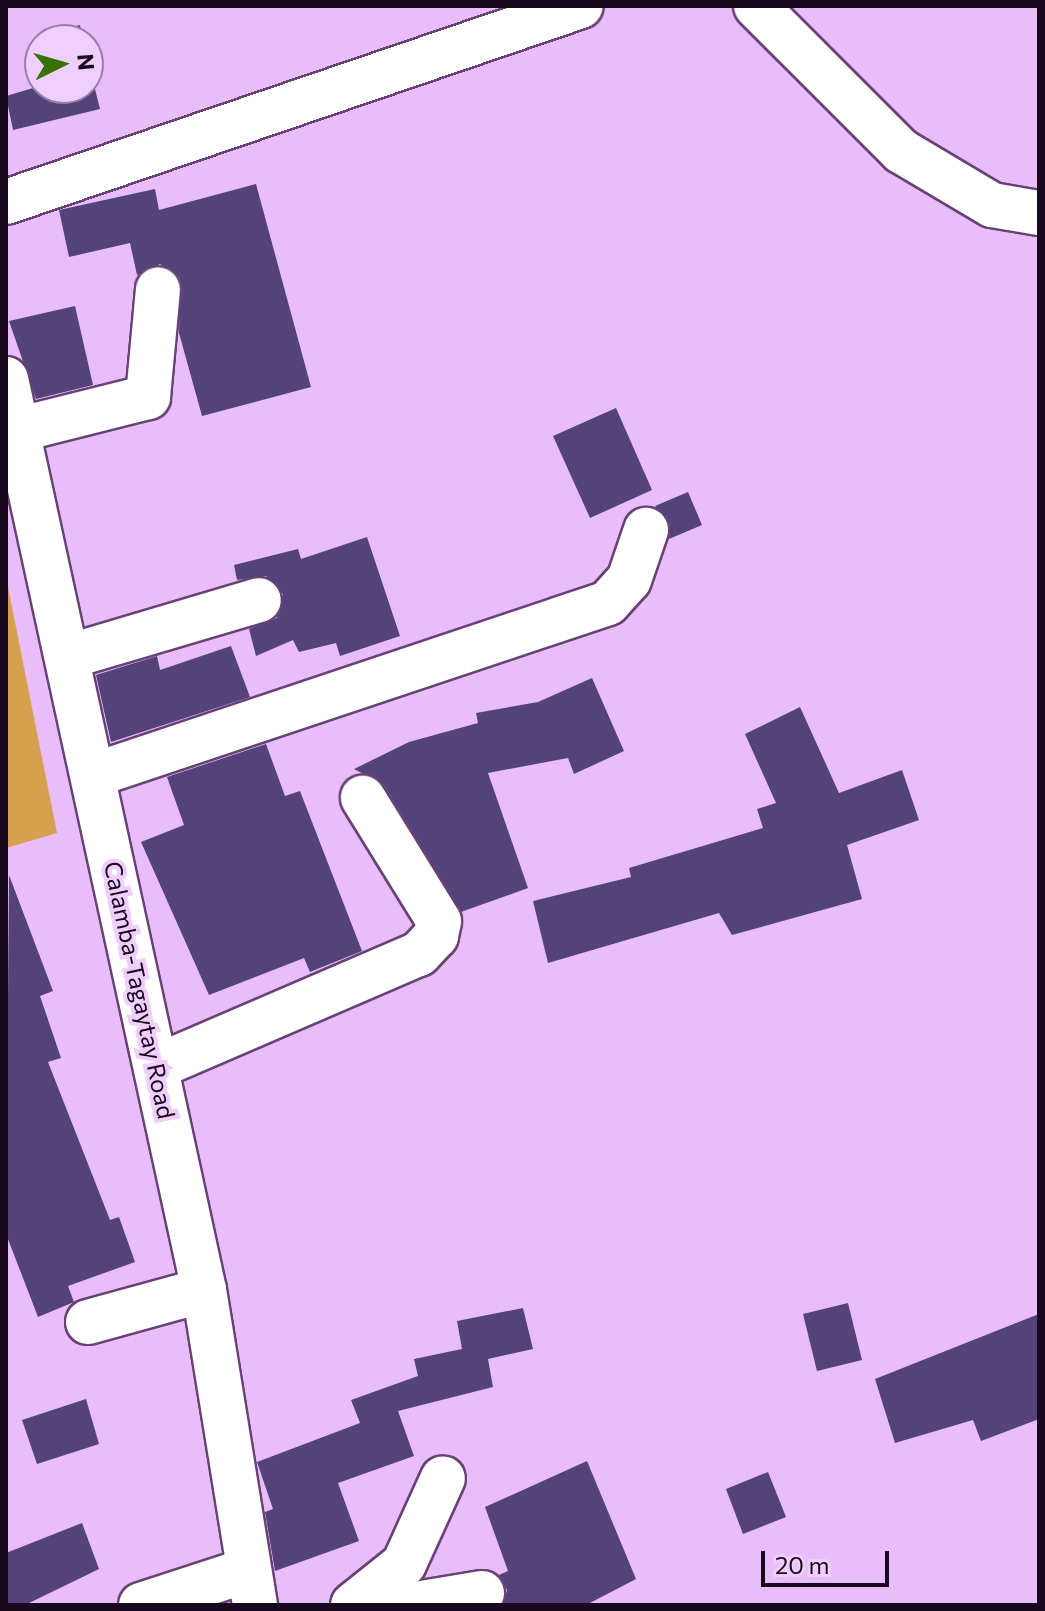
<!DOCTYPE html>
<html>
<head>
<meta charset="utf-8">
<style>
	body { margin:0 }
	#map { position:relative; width:1045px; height:1611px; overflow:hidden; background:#e8bdf9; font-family:Commissioner,sans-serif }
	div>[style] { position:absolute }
	.green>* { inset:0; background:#d6a14e }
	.building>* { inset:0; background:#54437b }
	.roads { filter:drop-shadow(2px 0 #674275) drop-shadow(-2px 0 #674275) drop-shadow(0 2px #674275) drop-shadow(0 -2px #674275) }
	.minor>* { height:44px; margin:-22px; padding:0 22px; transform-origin:22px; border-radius:22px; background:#fff }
	.major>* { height:44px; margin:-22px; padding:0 22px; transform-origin:22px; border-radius:22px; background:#fff }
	span { translate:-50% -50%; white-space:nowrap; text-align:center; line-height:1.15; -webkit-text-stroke:8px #f0cefe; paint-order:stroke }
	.street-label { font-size:24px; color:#19091e }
	.frame { position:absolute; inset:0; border:8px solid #19091e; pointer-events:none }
	.north { position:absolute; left:24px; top:24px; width:80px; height:80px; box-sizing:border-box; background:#f0cefe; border:2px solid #9a7fa4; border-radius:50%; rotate:85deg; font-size:22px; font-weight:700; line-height:32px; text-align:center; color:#19091e }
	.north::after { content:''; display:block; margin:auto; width:28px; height:36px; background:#357103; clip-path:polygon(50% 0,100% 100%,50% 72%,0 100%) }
	.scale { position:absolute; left:761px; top:1551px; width:128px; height:36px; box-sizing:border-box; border:4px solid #19091e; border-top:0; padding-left:10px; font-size:24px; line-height:28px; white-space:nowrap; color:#19091e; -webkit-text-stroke:6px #f0cefe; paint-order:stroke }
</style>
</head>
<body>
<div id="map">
	<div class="green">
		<div style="clip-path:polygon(6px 577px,57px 833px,6px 848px)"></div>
	</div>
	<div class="building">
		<div style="clip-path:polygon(80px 25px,83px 40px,40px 41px,39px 35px)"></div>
		<div style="clip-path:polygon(88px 61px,100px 109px,13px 130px,6px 96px,40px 86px,88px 88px)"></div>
		<div style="clip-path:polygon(256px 184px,311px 387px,202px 416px,179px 333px,180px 278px,160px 264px,137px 275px,130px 243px,69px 257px,59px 210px,155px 189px,159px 210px)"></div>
		<div style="clip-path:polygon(75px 306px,93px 385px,36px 399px,9px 321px)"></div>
		<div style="clip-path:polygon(616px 408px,652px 490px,590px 518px,553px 436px)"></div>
		<div style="clip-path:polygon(688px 492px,702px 525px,669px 539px,670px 524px,655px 506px)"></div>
		<div style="clip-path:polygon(367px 537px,400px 636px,340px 656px,336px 643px,299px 652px,293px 640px,256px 656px,249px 629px,277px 618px,283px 594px,266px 576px,237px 580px,234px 565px,298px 549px,301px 559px)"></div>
		<div style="clip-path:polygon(231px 646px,250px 697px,111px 742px,96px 675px,157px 656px,160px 670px)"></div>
		<div style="clip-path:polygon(592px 678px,624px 751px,574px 774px,568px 758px,488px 773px,528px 888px,461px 912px,384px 785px,354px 769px,409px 742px,478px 723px,476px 713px,538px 702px)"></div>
		<div style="clip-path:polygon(800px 707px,839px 793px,902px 770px,919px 820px,847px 845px,862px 899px,732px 935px,719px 913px,548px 963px,533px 901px,631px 877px,629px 868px,763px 828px,757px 809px,776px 803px,745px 734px)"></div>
		<div style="clip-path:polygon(266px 744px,285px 796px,300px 791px,362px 951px,310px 972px,304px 958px,209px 995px,141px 842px,184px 825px,167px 777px)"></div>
		<div style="clip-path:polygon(9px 875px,53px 991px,40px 996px,61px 1058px,48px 1062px,110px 1220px,119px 1217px,135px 1262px,68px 1286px,74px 1302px,38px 1317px,6px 1234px)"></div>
		<div style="clip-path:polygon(848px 1303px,862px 1360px,817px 1371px,803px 1314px)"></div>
		<div style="clip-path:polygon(523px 1308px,533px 1349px,488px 1359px,493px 1387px,398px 1411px,414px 1456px,338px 1483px,359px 1541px,275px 1571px,265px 1512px,273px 1509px,257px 1462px,360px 1423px,351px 1400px,418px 1376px,414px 1359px,462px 1349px,457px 1321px)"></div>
		<div style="clip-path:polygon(1039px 1314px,1039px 1419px,981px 1441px,973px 1420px,895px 1443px,875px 1379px)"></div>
		<div style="clip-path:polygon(86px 1399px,99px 1444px,37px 1464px,22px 1420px)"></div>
		<div style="clip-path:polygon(587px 1461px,636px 1579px,586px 1605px,503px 1605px,507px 1590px,499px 1575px,508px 1571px,485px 1507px)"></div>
		<div style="clip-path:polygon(768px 1472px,786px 1517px,743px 1534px,726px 1489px)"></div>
		<div style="clip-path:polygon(82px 1523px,99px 1569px,25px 1605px,6px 1605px,6px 1553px)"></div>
	</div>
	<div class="roads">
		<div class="minor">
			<div style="left:756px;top:6px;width:205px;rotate:45deg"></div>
			<div style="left:901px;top:151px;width:106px;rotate:30.7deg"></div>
			<div style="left:992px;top:205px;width:48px;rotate:9.7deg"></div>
			<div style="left:6px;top:202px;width:607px;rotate:-18.82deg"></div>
			<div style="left:17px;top:430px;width:135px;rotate:-14.1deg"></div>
			<div style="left:148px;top:397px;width:108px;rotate:-84.7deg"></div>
			<div style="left:67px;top:657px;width:200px;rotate:-16.5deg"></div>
			<div style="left:94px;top:775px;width:542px;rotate:-18.5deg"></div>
			<div style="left:608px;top:603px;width:31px;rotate:-48deg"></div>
			<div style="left:629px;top:580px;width:53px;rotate:-71.2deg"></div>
			<div style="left:156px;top:1067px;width:286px;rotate:-23.3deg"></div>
			<div style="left:419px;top:954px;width:25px;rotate:-47deg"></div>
			<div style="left:436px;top:936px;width:15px;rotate:-79deg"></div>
			<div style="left:439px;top:921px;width:145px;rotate:-121.7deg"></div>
			<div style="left:88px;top:1322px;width:120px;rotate:-15.4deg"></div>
			<div style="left:141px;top:1605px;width:113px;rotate:-18.1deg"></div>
			<div style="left:353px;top:1605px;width:65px;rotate:-38.8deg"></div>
			<div style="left:404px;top:1564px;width:94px;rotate:-65.6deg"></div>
			<div style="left:410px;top:1605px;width:73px;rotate:-9.5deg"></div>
		</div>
		<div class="major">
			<div style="left:6px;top:379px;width:932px;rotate:77.74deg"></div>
			<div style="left:204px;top:1290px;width:319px;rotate:80.8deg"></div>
		</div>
	</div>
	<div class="street-label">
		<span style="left:140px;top:990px;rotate:78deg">Calamba-Tagaytay Road</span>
	</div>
	<div class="frame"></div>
	<div class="north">N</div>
	<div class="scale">20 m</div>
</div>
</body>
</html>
